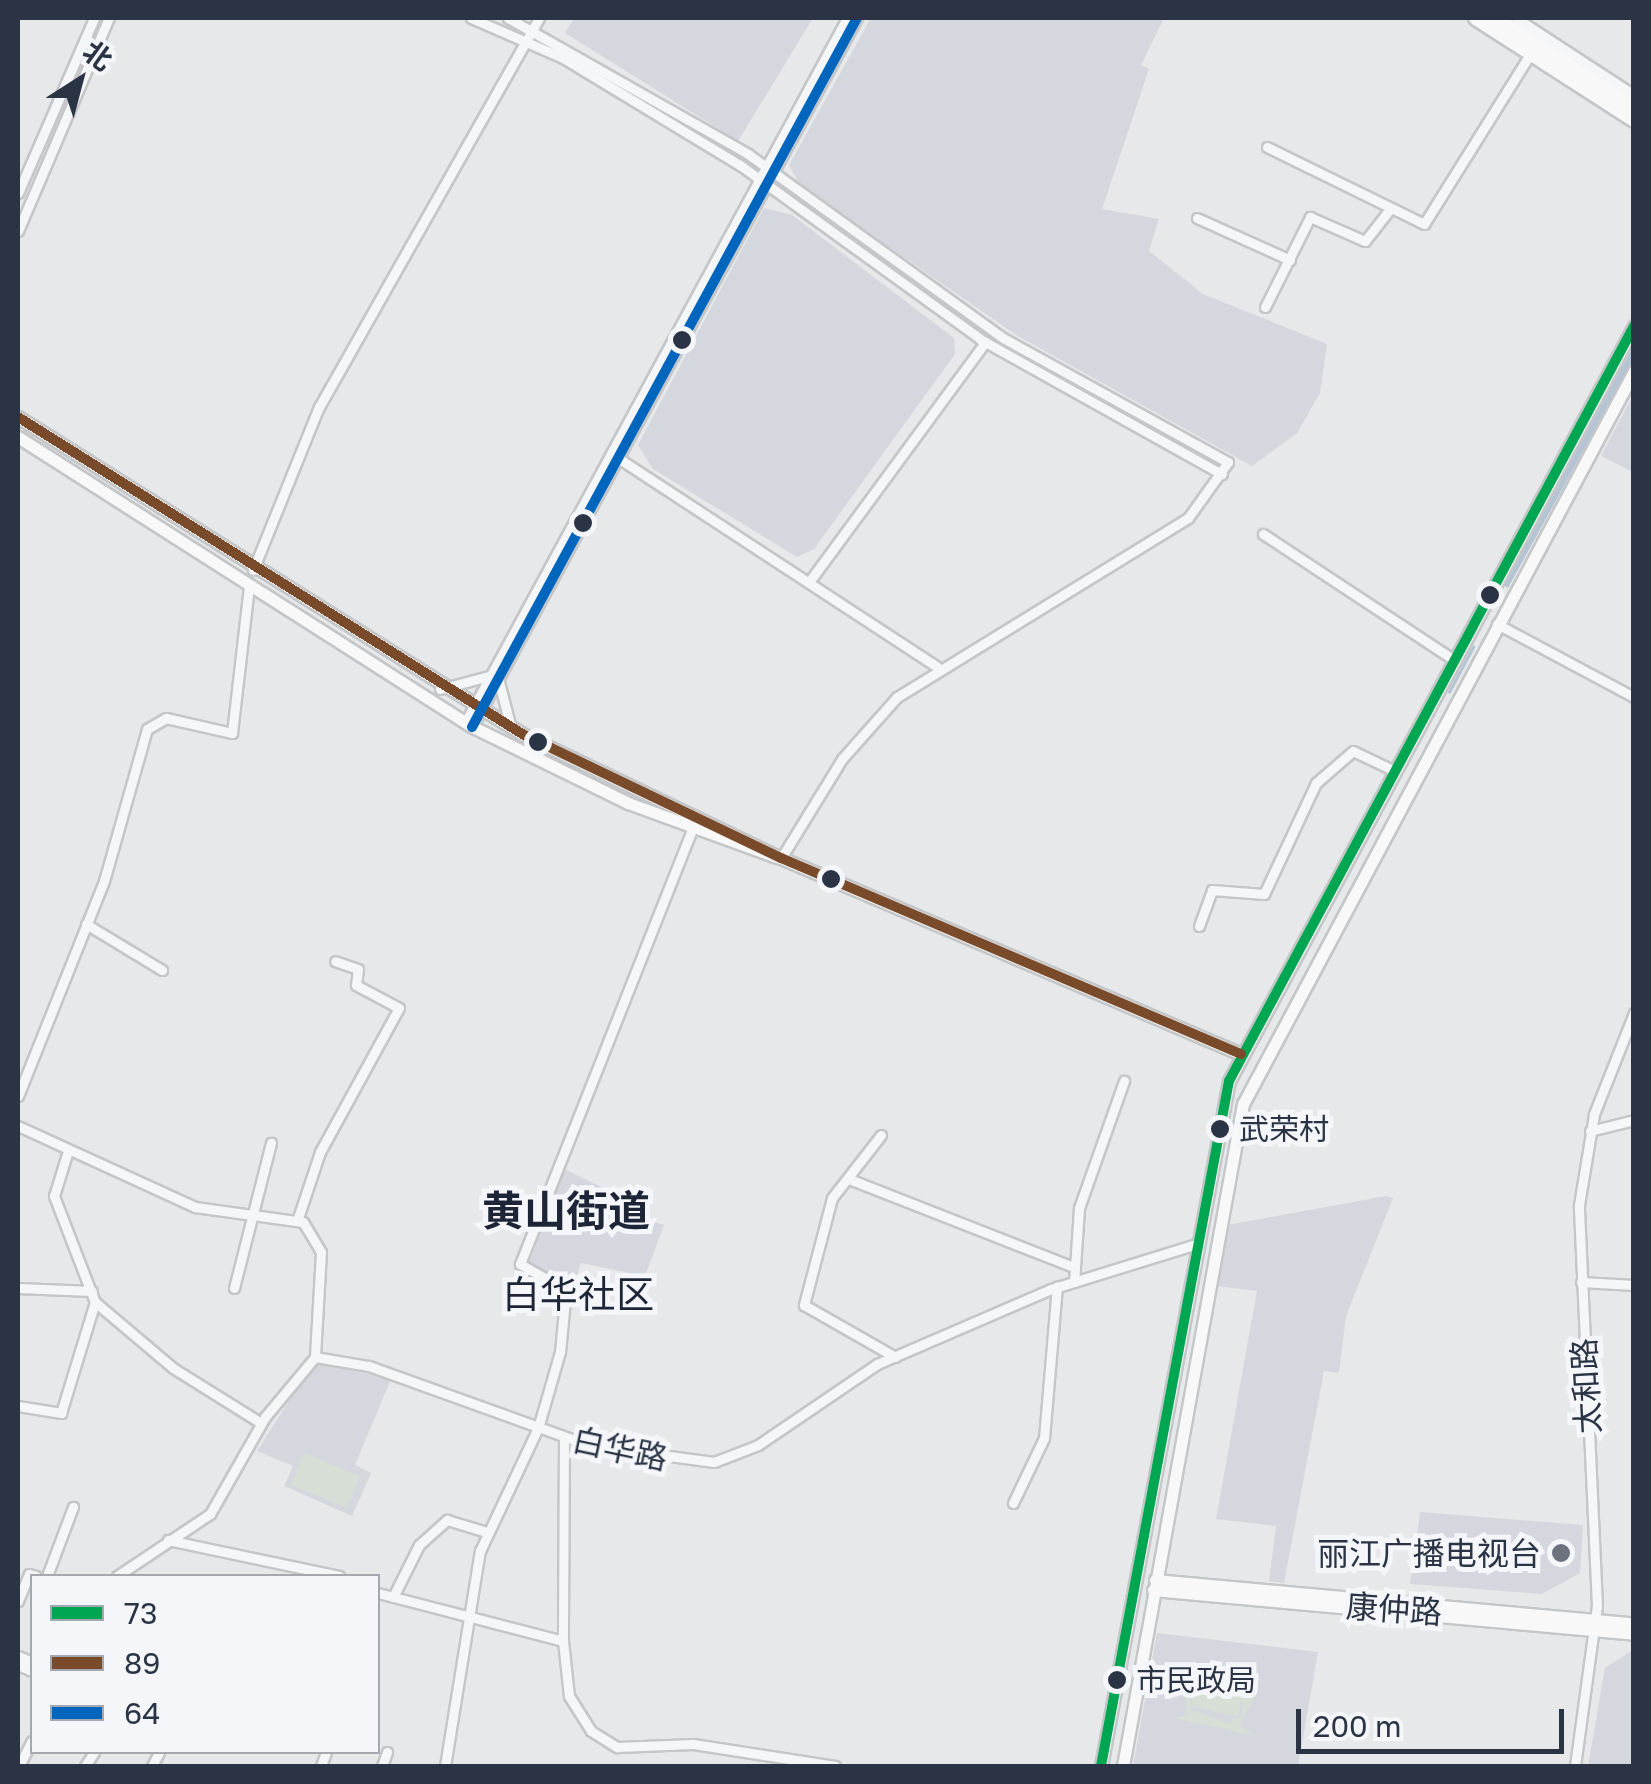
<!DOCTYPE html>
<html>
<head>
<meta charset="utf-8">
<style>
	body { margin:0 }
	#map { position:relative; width:1651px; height:1784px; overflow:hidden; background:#e6e8ea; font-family:"Golos Text","Noto Sans SC",sans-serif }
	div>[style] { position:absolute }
	.built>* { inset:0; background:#d4d7dd }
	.green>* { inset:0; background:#d6ded6 }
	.water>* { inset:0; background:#b4c4d5 }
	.stream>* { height:2.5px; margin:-1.25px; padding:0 1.25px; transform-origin:1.25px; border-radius:1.25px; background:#b4c4d5 }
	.roads { filter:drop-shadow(2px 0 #c4c6c8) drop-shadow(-2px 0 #c4c6c8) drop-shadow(0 2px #c4c6c8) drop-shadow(0 -2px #c4c6c8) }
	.minor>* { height:9px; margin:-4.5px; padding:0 4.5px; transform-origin:4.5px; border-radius:4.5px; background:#f5f6f7 }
	.major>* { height:11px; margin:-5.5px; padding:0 5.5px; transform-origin:5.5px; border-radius:5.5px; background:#f8f8f8 }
	.highway>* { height:14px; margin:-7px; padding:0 7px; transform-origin:7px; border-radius:7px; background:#f8f8f8 }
	.bus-1>* { height:10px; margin:-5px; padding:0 5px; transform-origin:5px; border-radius:5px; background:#00a651 }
	.bus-2>* { height:10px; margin:-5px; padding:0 5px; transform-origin:5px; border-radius:5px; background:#7a4b2a }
	.bus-3>* { height:10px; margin:-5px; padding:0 5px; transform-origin:5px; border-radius:5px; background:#0065bd }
	.dots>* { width:28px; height:28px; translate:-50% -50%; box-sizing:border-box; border:5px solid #f4f6f9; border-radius:50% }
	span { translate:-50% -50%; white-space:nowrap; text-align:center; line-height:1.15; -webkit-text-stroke:10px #f4f6f9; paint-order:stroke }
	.bus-label { font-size:30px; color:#2b3445 }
	.left { translate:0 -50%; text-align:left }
	.street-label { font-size:32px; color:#2b3445 }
	.poi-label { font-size:32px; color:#2b3445 }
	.right { translate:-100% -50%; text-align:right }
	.quarter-label { font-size:38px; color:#1d2536 }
	.district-label { font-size:42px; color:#1d2536; font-weight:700 }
	.frame { position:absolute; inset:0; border:20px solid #2b3445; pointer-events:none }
	.legend { position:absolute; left:30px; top:1574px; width:350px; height:180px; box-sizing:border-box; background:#f4f6f9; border:2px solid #a4a8b1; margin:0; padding:12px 18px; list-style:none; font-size:30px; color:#2b3445 }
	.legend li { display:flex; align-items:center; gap:20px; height:50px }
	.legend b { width:50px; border:2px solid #a4a8b1 }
	.north { position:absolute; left:30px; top:30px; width:100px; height:100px; -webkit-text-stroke:8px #f4f6f9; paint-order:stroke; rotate:36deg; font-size:28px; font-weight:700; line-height:40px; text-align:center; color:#2b3445 }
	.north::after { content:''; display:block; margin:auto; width:35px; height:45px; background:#2b3445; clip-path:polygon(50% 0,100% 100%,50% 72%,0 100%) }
	.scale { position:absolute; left:1296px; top:1709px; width:268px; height:45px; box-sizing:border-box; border:5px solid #2b3445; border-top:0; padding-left:12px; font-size:30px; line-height:35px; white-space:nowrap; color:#2b3445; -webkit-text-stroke:8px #f4f6f9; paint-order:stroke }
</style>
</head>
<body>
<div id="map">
	<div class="built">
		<div style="clip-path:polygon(574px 18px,813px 18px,738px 141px,565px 33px)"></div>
		<div style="clip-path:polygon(871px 18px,1164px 18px,1141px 65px,1149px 69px,1102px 209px,1159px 219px,1149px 251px,1203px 294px,1327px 344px,1320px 393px,1297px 433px,1252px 466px,1016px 335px,800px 185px,789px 165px)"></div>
		<div style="clip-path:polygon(764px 208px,792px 215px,954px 338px,955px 354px,814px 549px,797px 557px,653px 469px,638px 445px)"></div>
		<div style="clip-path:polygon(1633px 395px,1633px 472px,1601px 456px)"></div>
		<div style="clip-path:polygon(564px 1169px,606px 1189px,601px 1205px,664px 1225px,645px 1276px,581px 1263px,574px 1285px,527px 1269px)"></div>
		<div style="clip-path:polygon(1386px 1196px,1393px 1198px,1346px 1316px,1339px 1373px,1324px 1371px,1284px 1583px,1269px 1581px,1276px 1526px,1216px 1519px,1257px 1291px,1217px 1286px,1227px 1225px)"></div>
		<div style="clip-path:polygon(314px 1362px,391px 1379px,355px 1465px,371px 1473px,352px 1516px,284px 1486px,293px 1466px,257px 1451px)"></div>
		<div style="clip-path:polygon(1420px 1512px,1583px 1525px,1580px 1573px,1542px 1594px,1410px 1584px)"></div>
		<div style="clip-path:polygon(1157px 1633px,1318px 1652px,1298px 1766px,1133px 1766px)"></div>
		<div style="clip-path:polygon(1633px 1650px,1633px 1766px,1588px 1766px,1605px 1668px)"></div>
	</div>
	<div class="green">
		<div style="clip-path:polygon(304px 1453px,360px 1476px,347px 1508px,291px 1485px)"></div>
		<div style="clip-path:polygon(evenodd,1203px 1667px,1248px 1681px,1254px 1698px,1239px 1726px,1256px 1736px,1173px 1718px,1187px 1715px,1184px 1682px,1203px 1667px,1201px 1674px,1244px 1685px,1242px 1716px,1228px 1723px,1191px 1710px,1189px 1685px,1201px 1674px)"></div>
		<div style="clip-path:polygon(1196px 1680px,1244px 1690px,1238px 1717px,1191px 1706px)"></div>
	</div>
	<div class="water">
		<div style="clip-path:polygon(1633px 347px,1633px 360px,1508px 588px,1503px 585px)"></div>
	</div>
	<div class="stream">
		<div style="left:1449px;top:692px;width:51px;rotate:-61.9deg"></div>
	</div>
	<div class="roads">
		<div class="minor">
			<div style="left:471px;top:18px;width:100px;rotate:23.5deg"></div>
			<div style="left:563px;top:58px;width:207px;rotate:31.2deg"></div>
			<div style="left:740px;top:165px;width:296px;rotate:35.9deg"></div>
			<div style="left:980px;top:339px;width:277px;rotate:29.2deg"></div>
			<div style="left:508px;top:18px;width:276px;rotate:29.5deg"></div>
			<div style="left:748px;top:154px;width:314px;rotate:35.8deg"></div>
			<div style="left:1003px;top:338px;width:257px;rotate:28.9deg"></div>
			<div style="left:1228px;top:462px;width:69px;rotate:125.5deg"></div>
			<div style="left:1188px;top:518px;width:342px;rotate:148.4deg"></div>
			<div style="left:897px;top:697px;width:83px;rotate:131.6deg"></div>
			<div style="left:842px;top:759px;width:116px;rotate:121.6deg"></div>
			<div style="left:1516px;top:18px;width:141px;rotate:33.1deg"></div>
			<div style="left:1267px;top:147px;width:175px;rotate:26.1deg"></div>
			<div style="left:1424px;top:224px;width:202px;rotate:-58deg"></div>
			<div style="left:18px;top:193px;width:191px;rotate:-66.5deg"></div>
			<div style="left:1197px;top:218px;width:102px;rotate:24.3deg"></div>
			<div style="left:18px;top:231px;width:232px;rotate:-66.9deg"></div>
			<div style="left:1265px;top:307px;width:101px;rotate:-63.4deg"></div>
			<div style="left:1310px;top:217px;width:60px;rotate:23.6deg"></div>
			<div style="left:1365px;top:241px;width:41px;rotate:-52deg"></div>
			<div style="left:618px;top:458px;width:381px;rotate:33.2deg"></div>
			<div style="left:1263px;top:534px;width:229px;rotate:33.4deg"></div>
			<div style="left:253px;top:570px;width:176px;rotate:-68deg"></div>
			<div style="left:319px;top:407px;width:447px;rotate:-60.5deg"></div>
			<div style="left:809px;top:582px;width:298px;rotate:-53.7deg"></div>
			<div style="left:1497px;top:624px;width:155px;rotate:28.1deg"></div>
			<div style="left:499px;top:682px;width:43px;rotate:75.3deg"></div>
			<div style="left:440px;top:689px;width:51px;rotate:-14.9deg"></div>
			<div style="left:465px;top:723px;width:802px;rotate:-61.55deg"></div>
			<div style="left:472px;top:727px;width:807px;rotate:-61.5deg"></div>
			<div style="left:86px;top:924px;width:89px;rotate:31.2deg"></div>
			<div style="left:1199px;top:926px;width:38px;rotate:-70deg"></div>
			<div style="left:1212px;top:890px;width:52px;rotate:4.4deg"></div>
			<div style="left:1264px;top:894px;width:123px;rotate:-64.9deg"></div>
			<div style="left:1316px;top:783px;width:49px;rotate:-40.9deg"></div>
			<div style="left:1353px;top:751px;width:47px;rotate:25.5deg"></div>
			<div style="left:18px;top:1096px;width:232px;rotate:-68.2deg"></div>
			<div style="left:104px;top:881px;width:158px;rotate:-74.2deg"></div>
			<div style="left:147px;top:729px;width:22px;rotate:-30deg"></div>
			<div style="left:166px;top:718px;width:68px;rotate:12.8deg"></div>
			<div style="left:232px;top:733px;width:147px;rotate:-83.4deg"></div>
			<div style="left:18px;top:1126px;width:195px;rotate:24.6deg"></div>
			<div style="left:195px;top:1207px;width:109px;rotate:7.9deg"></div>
			<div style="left:303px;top:1222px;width:35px;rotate:59deg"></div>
			<div style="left:321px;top:1252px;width:105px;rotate:93.3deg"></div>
			<div style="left:1590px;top:1131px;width:45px;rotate:-14deg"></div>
			<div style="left:881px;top:1135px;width:80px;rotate:127.9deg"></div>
			<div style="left:832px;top:1198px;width:111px;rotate:104.7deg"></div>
			<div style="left:804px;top:1305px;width:105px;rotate:29.7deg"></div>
			<div style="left:67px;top:1154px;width:44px;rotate:107.2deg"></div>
			<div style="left:54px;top:1196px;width:114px;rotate:68.9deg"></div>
			<div style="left:95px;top:1302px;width:102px;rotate:40.2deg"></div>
			<div style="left:173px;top:1368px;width:104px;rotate:32deg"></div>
			<div style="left:849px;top:1179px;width:238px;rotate:21.4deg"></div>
			<div style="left:298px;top:1218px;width:70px;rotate:-71.6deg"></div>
			<div style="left:320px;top:1152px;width:164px;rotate:-61.3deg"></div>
			<div style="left:399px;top:1008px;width:49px;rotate:-151.9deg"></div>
			<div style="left:356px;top:985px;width:16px;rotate:-83deg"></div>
			<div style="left:358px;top:969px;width:24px;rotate:-161deg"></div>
			<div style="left:1074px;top:1282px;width:74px;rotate:-86.1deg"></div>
			<div style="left:1079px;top:1208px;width:135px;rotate:-70.5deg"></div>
			<div style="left:1581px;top:1282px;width:53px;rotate:3.2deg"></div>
			<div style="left:18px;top:1288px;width:74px;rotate:2.3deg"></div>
			<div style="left:234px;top:1288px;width:150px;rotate:-75.7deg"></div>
			<div style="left:18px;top:1406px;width:44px;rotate:9.2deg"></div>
			<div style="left:61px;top:1413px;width:116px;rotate:-73deg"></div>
			<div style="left:564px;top:1437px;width:204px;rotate:90.3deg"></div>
			<div style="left:563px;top:1641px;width:55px;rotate:83.8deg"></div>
			<div style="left:569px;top:1696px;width:41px;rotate:57.8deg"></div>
			<div style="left:591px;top:1731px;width:31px;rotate:32deg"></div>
			<div style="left:617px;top:1747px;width:76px;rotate:-2.3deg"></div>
			<div style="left:693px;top:1744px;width:144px;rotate:8.8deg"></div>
			<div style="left:1013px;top:1503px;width:72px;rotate:-64.5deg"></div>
			<div style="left:1044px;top:1438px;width:152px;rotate:-85.1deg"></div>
			<div style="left:168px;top:1540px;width:175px;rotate:11.9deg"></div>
			<div style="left:47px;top:1576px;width:74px;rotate:-69.4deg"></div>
			<div style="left:117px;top:1576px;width:112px;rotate:-33.7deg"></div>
			<div style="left:210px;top:1514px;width:112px;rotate:-60.4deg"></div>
			<div style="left:265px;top:1417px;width:78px;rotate:-50.2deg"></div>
			<div style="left:315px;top:1357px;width:55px;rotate:9.5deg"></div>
			<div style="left:369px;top:1366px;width:233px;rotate:19.8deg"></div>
			<div style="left:588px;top:1445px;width:127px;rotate:7.7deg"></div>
			<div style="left:714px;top:1462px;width:47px;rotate:-21.1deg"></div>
			<div style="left:758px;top:1445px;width:144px;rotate:-34.2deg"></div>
			<div style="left:877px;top:1364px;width:189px;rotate:-23.3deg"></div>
			<div style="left:1051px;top:1289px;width:149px;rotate:-17.2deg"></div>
			<div style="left:378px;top:1593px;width:191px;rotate:14.5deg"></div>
			<div style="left:393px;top:1597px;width:58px;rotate:-63.4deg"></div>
			<div style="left:419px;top:1545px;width:38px;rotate:-42deg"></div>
			<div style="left:447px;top:1520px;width:42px;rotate:16.7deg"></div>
			<div style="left:18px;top:1601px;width:29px;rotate:-68deg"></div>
			<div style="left:29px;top:1574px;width:7px;rotate:16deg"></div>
			<div style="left:18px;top:1656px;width:15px;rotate:23deg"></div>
			<div style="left:18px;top:1665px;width:15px;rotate:23deg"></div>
			<div style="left:19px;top:1766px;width:28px;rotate:-63deg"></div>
			<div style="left:85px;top:1766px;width:17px;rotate:-57deg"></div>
			<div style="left:152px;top:1766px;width:16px;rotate:-63deg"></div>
			<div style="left:321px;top:1766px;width:15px;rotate:-70deg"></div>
			<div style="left:382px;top:1766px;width:15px;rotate:-70deg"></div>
			<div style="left:445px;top:1766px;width:218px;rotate:-80.8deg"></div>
			<div style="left:480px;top:1551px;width:136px;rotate:-64.8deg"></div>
			<div style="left:538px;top:1428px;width:79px;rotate:-73.9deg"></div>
			<div style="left:560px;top:1352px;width:62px;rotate:-84.5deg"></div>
			<div style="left:566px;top:1290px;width:53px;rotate:-150.5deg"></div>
			<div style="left:520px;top:1264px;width:467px;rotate:-68.4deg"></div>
			<div style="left:1575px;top:1766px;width:162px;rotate:-82.2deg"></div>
			<div style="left:1597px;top:1606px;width:401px;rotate:-92.6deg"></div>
			<div style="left:1579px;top:1205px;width:92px;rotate:-80.6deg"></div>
			<div style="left:1594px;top:1114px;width:109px;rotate:-68.4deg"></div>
		</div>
		<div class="major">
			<div style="left:18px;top:417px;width:598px;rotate:32.15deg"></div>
			<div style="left:524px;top:735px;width:285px;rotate:25.6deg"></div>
			<div style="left:781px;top:858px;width:500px;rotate:23.08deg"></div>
			<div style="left:18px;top:437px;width:537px;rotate:32.54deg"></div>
			<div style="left:471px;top:726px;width:175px;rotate:26.1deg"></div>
			<div style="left:628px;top:803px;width:158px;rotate:20deg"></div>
			<div style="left:1155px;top:1580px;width:481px;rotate:5.2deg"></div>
			<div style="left:1153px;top:1590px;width:483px;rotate:5.2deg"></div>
			<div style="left:1101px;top:1766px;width:697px;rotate:-79.42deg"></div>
			<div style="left:1229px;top:1081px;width:857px;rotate:-61.79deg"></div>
			<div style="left:1123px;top:1766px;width:673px;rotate:-79.73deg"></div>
			<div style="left:1243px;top:1104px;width:831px;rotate:-61.92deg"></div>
		</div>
		<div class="highway">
			<div style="left:1476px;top:18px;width:188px;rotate:32.8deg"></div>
			<div style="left:1495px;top:18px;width:166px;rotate:32.9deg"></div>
		</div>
	</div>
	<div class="bus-1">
		<div style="left:1101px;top:1766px;width:697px;rotate:-79.42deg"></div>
		<div style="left:1229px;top:1081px;width:857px;rotate:-61.79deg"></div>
	</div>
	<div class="bus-2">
		<div style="left:18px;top:417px;width:598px;rotate:32.15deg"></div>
		<div style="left:524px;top:735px;width:285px;rotate:25.6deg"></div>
		<div style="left:781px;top:858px;width:500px;rotate:23.08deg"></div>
	</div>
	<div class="bus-3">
		<div style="left:472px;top:727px;width:807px;rotate:-61.5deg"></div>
	</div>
	<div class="dots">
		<div style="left:682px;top:340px;background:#2b3445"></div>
		<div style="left:583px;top:523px;background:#2b3445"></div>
		<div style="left:1490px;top:595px;background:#2b3445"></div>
		<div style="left:538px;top:742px;background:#2b3445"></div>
		<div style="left:831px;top:879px;background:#2b3445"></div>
		<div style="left:1220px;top:1129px;background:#2b3445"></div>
		<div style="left:1561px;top:1553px;background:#6c737f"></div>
		<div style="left:1117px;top:1680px;background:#2b3445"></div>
	</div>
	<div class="bus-label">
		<span class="left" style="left:1239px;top:1129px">武荣村</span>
		<span class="left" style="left:1136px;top:1680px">市民政局</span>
	</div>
	<div class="street-label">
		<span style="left:1586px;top:1386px;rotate:-93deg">太和路</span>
		<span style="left:620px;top:1449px;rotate:12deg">白华路</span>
		<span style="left:1394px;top:1609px;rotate:4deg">康仲路</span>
	</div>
	<div class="poi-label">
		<span class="right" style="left:1541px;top:1553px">丽江广播电视台</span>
	</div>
	<div class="quarter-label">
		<span style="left:578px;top:1294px">白华社区</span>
	</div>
	<div class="district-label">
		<span style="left:566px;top:1210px">黄山街道</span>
	</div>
	<div class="frame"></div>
	<ul class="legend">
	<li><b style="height:12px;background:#00a651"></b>73</li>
	<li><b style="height:12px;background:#7a4b2a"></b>89</li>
	<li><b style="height:12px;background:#0065bd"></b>64</li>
	</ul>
	<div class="north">北</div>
	<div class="scale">200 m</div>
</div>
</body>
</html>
